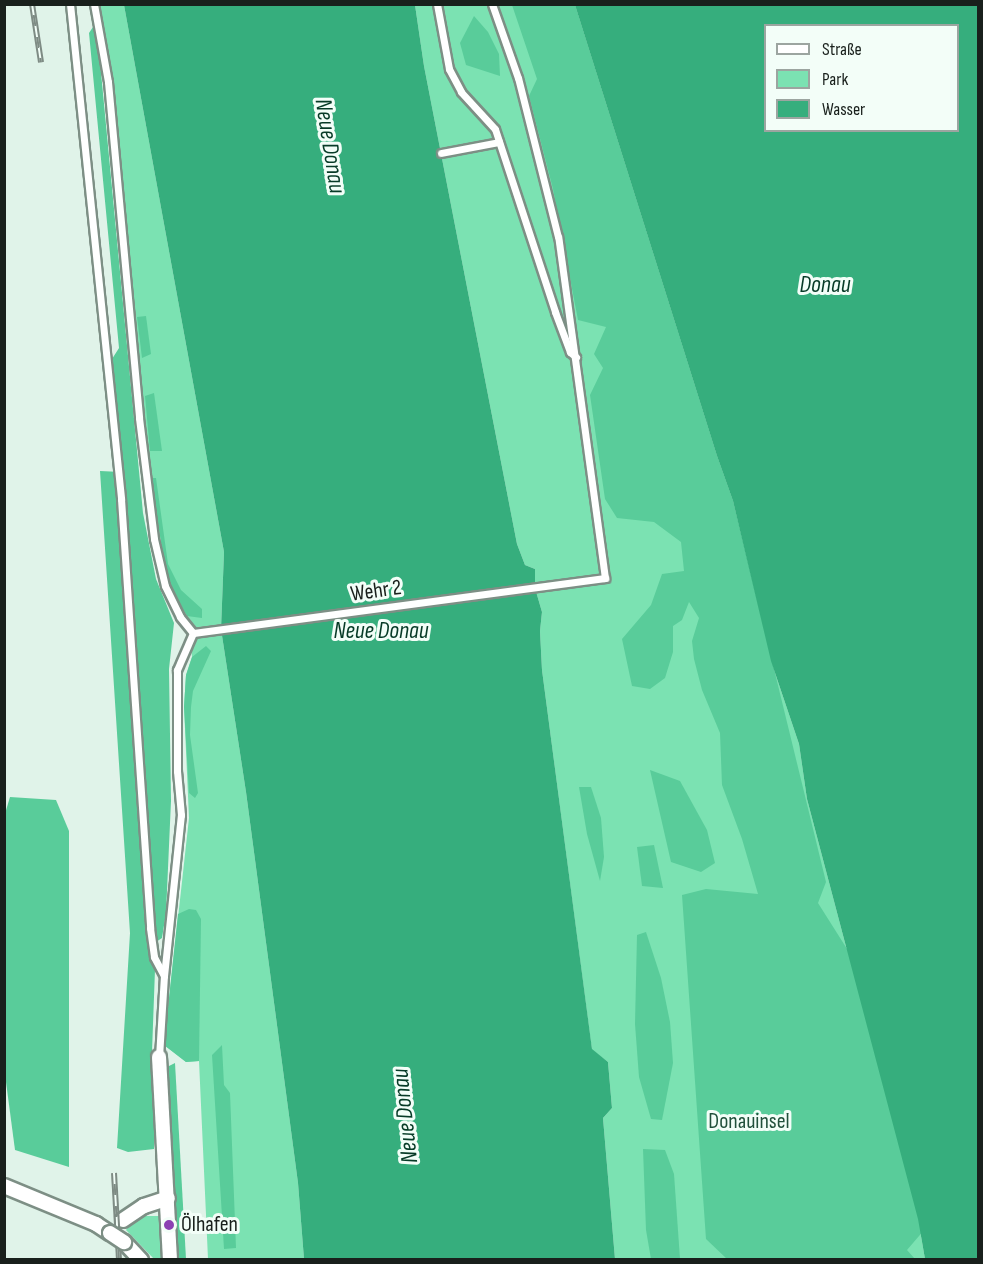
<!DOCTYPE html>
<html>
<head>
<meta charset="utf-8">
<style>
	body { margin:0 }
	#map { position:relative; width:983px; height:1264px; overflow:hidden; background:#e0f3e9; font-family:"Sofia Sans Condensed",sans-serif }
	div>[style] { position:absolute }
	.green>* { inset:0; background:#7be2b2 }
	.forest>* { inset:0; background:#59cc9a }
	.water>* { inset:0; background:#36ae7d }
	.roads { filter:drop-shadow(2px 0 #7d8f85) drop-shadow(-2px 0 #7d8f85) drop-shadow(0 2px #7d8f85) drop-shadow(0 -2px #7d8f85) }
	.lane>* { height:7px; margin:-3.5px; padding:0 3.5px; transform-origin:3.5px; border-radius:3.5px; background:#fff }
	.street>* { height:14px; margin:-7px; padding:0 7px; transform-origin:7px; border-radius:7px; background:#fff }
	.rail>* { height:6px; margin-top:-3px; transform-origin:0; background:repeating-linear-gradient(90deg,#f3fef8 0 11px,#7e8b84 0 22px); box-sizing:border-box; border-block:2px solid #7e8b84 }
	.bridges { filter:drop-shadow(2px 0 #7d8f85) drop-shadow(-2px 0 #7d8f85) drop-shadow(0 2px #7d8f85) drop-shadow(0 -2px #7d8f85) }
	.street-bridge>* { height:14px; margin:-7px; padding:0 7px; transform-origin:7px; border-radius:7px; background:#fff }
	.dots>* { width:16px; height:16px; translate:-50% -50%; box-sizing:border-box; border:3px solid #f3fef8; border-radius:50% }
	span { translate:-50% -50%; white-space:nowrap; text-align:center; line-height:1.15; -webkit-text-stroke:6px #f3fef8; paint-order:stroke }
	.street-label { font-size:22px; color:#19201c }
	.park-label { font-size:22px; color:#21503b }
	.poi-label { font-size:22px; color:#19201c }
	.left { translate:0 -50%; text-align:left }
	.water-label { font-size:24px; color:#073b27; font-style:italic }
	.frame { position:absolute; inset:0; border:6px solid #19201c; pointer-events:none }
	.legend { position:absolute; left:764px; top:24px; width:195px; height:108px; box-sizing:border-box; background:#f3fef8; border:2px solid #9ca5a0; margin:0; padding:8px 10px; list-style:none; font-size:18px; color:#19201c }
	.legend li { display:flex; align-items:center; gap:12px; height:30px }
	.legend b { width:30px; border:2px solid #9ca5a0 }
</style>
</head>
<body>
<div id="map">
	<div class="green">
		<div style="clip-path:polygon(100px 5px,124px 5px,224px 552px,221px 629px,246px 792px,298px 1183px,304px 1259px,208px 1259px,199px 1061px,186px 1062px,164px 1045px,189px 818px,184px 707px,186px 675px,192px 657px,187px 616px,175px 597px,165px 568px,151px 478px,106px 42px)"></div>
		<div style="clip-path:polygon(415px 5px,575px 5px,717px 456px,733px 501px,771px 661px,799px 744px,807px 799px,918px 1219px,925px 1259px,615px 1259px,603px 1118px,612px 1108px,608px 1062px,592px 1050px,542px 670px,540px 631px,542px 612px,535px 588px,535px 569px,525px 565px,517px 544px,424px 66px)"></div>
		<div style="clip-path:polygon(144px 1216px,160px 1216px,164px 1218px,165px 1259px,154px 1259px,126px 1230px,130px 1224px)"></div>
	</div>
	<div class="forest">
		<div style="clip-path:polygon(512px 5px,575px 5px,717px 456px,733px 501px,826px 882px,818px 903px,861px 971px,925px 1229px,907px 1250px,915px 1259px,727px 1259px,706px 1239px,682px 895px,706px 889px,758px 894px,742px 839px,722px 785px,720px 733px,702px 690px,694px 659px,692px 641px,699px 618px,689px 602px,682px 620px,673px 626px,673px 652px,665px 678px,650px 689px,632px 686px,622px 639px,651px 605px,662px 574px,684px 571px,681px 542px,654px 522px,617px 518px,605px 499px,590px 395px,603px 368px,594px 354px,606px 327px,578px 320px,553px 189px,529px 96px,537px 79px)"></div>
		<div style="clip-path:polygon(474px 16px,488px 32px,499px 54px,500px 76px,466px 65px,460px 43px)"></div>
		<div style="clip-path:polygon(93px 27px,98px 41px,143px 513px,156px 579px,174px 623px,169px 669px,171px 801px,166px 913px,162px 938px,156px 942px,152px 1052px,155px 1099px,154px 1149px,128px 1152px,117px 1148px,130px 933px,100px 471px,121px 472px,112px 359px,119px 348px,89px 33px)"></div>
		<div style="clip-path:polygon(146px 316px,151px 354px,142px 358px,137px 317px)"></div>
		<div style="clip-path:polygon(154px 393px,162px 451px,150px 451px,145px 396px)"></div>
		<div style="clip-path:polygon(151px 478px,156px 478px,168px 564px,181px 590px,202px 609px,202px 618px,187px 616px,175px 597px,165px 568px)"></div>
		<div style="clip-path:polygon(206px 646px,211px 651px,193px 691px,191px 707px,190px 735px,198px 793px,195px 798px,189px 793px,184px 707px,186px 675px,192px 657px)"></div>
		<div style="clip-path:polygon(650px 770px,680px 781px,707px 830px,715px 863px,701px 872px,671px 862px)"></div>
		<div style="clip-path:polygon(579px 787px,591px 787px,601px 818px,604px 857px,600px 881px,587px 834px)"></div>
		<div style="clip-path:polygon(10px 797px,56px 800px,69px 831px,69px 1167px,15px 1150px,4px 1067px,4px 817px)"></div>
		<div style="clip-path:polygon(654px 845px,663px 888px,642px 886px,637px 847px)"></div>
		<div style="clip-path:polygon(189px 909px,196px 910px,201px 919px,199px 1061px,186px 1062px,164px 1045px,178px 914px)"></div>
		<div style="clip-path:polygon(646px 932px,661px 978px,670px 1022px,673px 1063px,662px 1120px,651px 1119px,639px 1077px,635px 1024px,637px 935px)"></div>
		<div style="clip-path:polygon(222px 1045px,224px 1085px,230px 1093px,236px 1248px,224px 1249px,212px 1055px)"></div>
		<div style="clip-path:polygon(175px 1063px,186px 1259px,176px 1259px,165px 1068px)"></div>
		<div style="clip-path:polygon(643px 1149px,665px 1150px,674px 1174px,680px 1259px,651px 1259px,646px 1230px)"></div>
	</div>
	<div class="water">
		<div style="clip-path:polygon(124px 5px,415px 5px,424px 66px,517px 544px,525px 565px,535px 569px,535px 588px,542px 612px,540px 631px,542px 670px,592px 1049px,608px 1062px,612px 1108px,603px 1118px,615px 1259px,304px 1259px,298px 1183px,246px 792px,221px 629px,224px 552px)"></div>
		<div style="clip-path:polygon(evenodd,575px 5px,978px 5px,978px 1259px,925px 1259px,918px 1219px,807px 799px,799px 744px,771px 661px,733px 501px,717px 456px,575px 5px,766px 26px,958px 26px,958px 130px,766px 130px,766px 26px)"></div>
	</div>
	<div class="roads">
		<div class="lane">
			<div style="left:70px;top:4px;width:498px;rotate:84.1deg"></div>
			<div style="left:121px;top:499px;width:430px;rotate:86.1deg"></div>
			<div style="left:150px;top:928px;width:29px;rotate:82deg"></div>
			<div style="left:154px;top:957px;width:21px;rotate:62deg"></div>
			<div style="left:94px;top:4px;width:79px;rotate:79.8deg"></div>
			<div style="left:108px;top:82px;width:337px;rotate:84.7deg"></div>
			<div style="left:139px;top:418px;width:122px;rotate:82.9deg"></div>
			<div style="left:154px;top:539px;width:48px;rotate:76.8deg"></div>
			<div style="left:165px;top:586px;width:34px;rotate:64deg"></div>
			<div style="left:180px;top:617px;width:21px;rotate:51deg"></div>
			<div style="left:437px;top:4px;width:66px;rotate:79.5deg"></div>
			<div style="left:449px;top:69px;width:26px;rotate:62deg"></div>
			<div style="left:461px;top:92px;width:50px;rotate:47.4deg"></div>
			<div style="left:495px;top:129px;width:193px;rotate:71.8deg"></div>
			<div style="left:555px;top:312px;width:43px;rotate:69.4deg"></div>
			<div style="left:570px;top:352px;width:8px;rotate:40deg"></div>
			<div style="left:441px;top:153px;width:59px;rotate:-10.7deg"></div>
			<div style="left:193px;top:633px;width:416px;rotate:-7.6deg"></div>
			<div style="left:605px;top:578px;width:344px;rotate:-97.8deg"></div>
			<div style="left:558px;top:237px;width:164px;rotate:-104.1deg"></div>
			<div style="left:518px;top:78px;width:78px;rotate:-109.4deg"></div>
			<div style="left:159px;top:1057px;width:81px;rotate:-86.5deg"></div>
			<div style="left:164px;top:976px;width:162px;rotate:-84deg"></div>
			<div style="left:181px;top:815px;width:44px;rotate:-95.2deg"></div>
			<div style="left:177px;top:771px;width:101px;rotate:-90deg"></div>
			<div style="left:177px;top:670px;width:40px;rotate:-66.6deg"></div>
		</div>
		<div class="street">
			<div style="left:159px;top:1057px;width:203px;rotate:86.9deg"></div>
			<div style="left:4px;top:1186px;width:100px;rotate:22.4deg"></div>
			<div style="left:96px;top:1224px;width:17px;rotate:33deg"></div>
			<div style="left:123px;top:1220px;width:25px;rotate:-34deg"></div>
			<div style="left:144px;top:1206px;width:25px;rotate:-18deg"></div>
			<div style="left:124px;top:1242px;width:25px;rotate:47deg"></div>
		</div>
	</div>
	<div class="rail">
		<div style="left:32px;top:4px;width:59px;rotate:81.2deg"></div>
		<div style="left:114px;top:1173px;width:87px;rotate:86.7deg"></div>
	</div>
	<div class="bridges">
		<div class="street-bridge">
			<div style="left:110px;top:1233px;width:17px;rotate:33deg"></div>
		</div>
	</div>
	<div class="dots">
		<div style="left:169px;top:1225px;background:#8c41b3"></div>
	</div>
	<div class="street-label">
		<span style="left:376px;top:591px;rotate:-8deg">Wehr 2</span>
	</div>
	<div class="park-label">
		<span style="left:749px;top:1122px">Donauinsel</span>
	</div>
	<div class="poi-label">
		<span class="left" style="left:181px;top:1225px">Ölhafen</span>
	</div>
	<div class="water-label">
		<span style="left:330px;top:146px;rotate:81deg">Neue Donau</span>
		<span style="left:825px;top:285px">Donau</span>
		<span style="left:381px;top:631px">Neue Donau</span>
		<span style="left:405px;top:1116px;rotate:-96deg">Neue Donau</span>
	</div>
	<div class="frame"></div>
	<ul class="legend">
	<li><b style="height:8px;background:#fff"></b>Straße</li>
	<li><b style="height:16px;background:#7be2b2"></b>Park</li>
	<li><b style="height:16px;background:#36ae7d"></b>Wasser</li>
	</ul>
</div>
</body>
</html>
